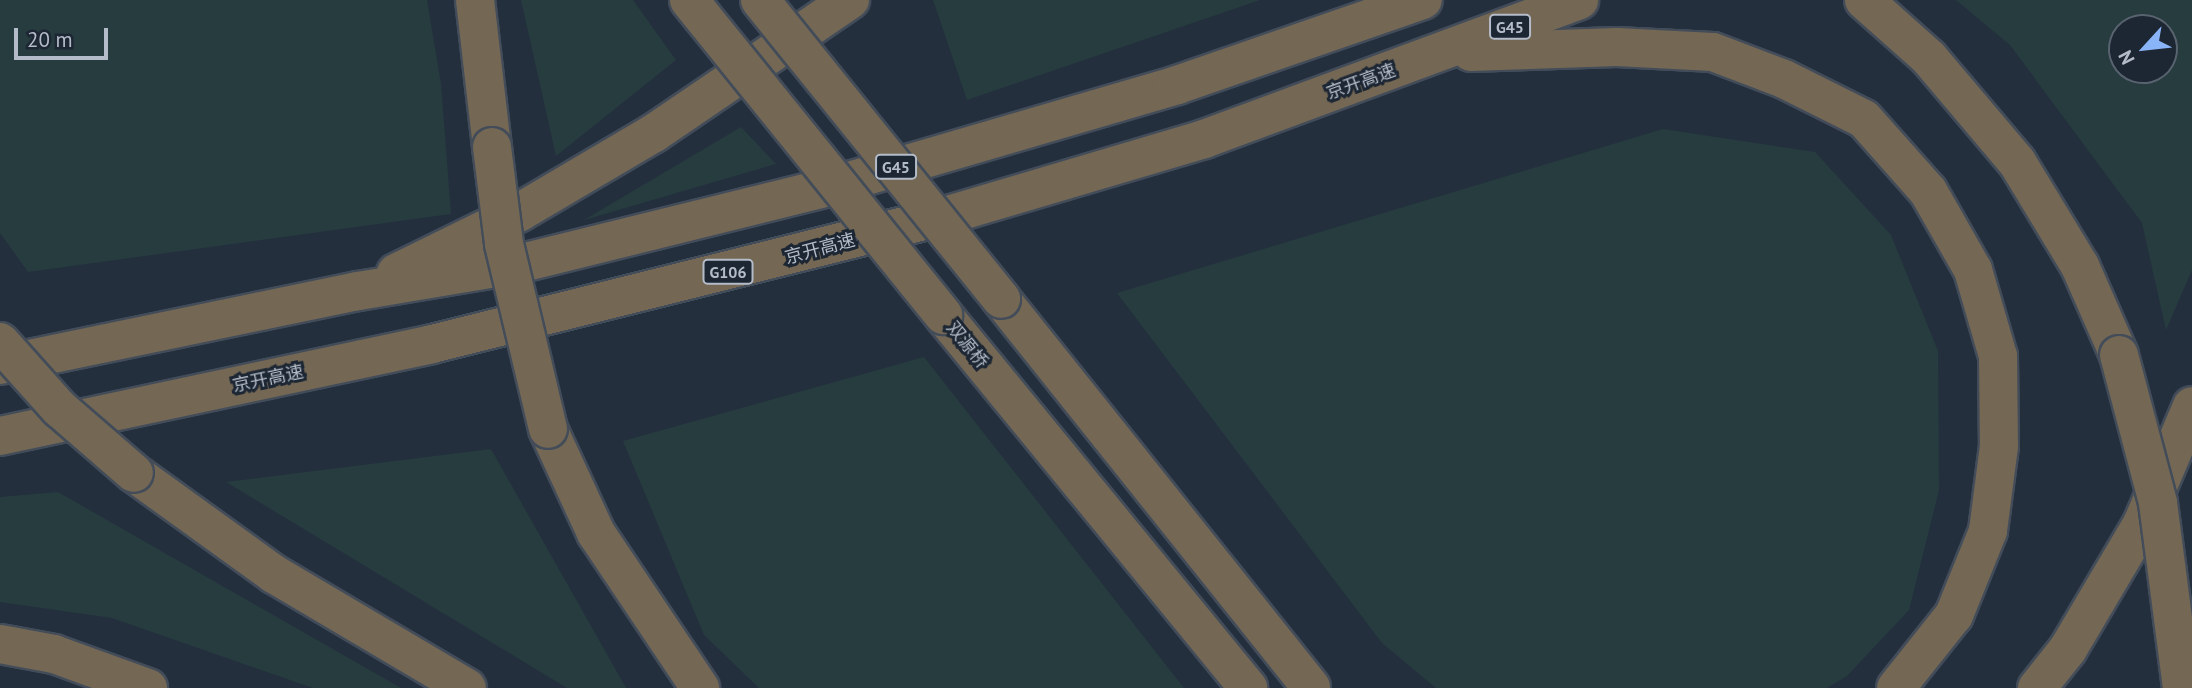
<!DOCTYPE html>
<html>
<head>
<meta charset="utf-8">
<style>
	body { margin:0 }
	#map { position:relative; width:2192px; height:688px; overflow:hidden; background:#242f3e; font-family:"PT Sans","Noto Sans SC",sans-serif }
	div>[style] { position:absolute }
	.green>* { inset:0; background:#263c3f }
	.roads { filter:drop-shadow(2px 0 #434c59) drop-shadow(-2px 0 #434c59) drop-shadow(0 2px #434c59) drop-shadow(0 -2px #434c59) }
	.motorway>* { height:38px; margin:-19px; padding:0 19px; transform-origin:19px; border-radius:19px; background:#746855 }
	.bridges { filter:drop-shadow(2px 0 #434c59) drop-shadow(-2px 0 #434c59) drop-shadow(0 2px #434c59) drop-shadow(0 -2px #434c59) }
	.motorway-bridge>* { height:38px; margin:-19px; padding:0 19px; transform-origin:19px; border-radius:19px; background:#746855 }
	span { translate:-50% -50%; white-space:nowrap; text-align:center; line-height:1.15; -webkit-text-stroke:6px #1d2633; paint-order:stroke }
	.shield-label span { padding:2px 5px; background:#1d2633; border:2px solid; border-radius:5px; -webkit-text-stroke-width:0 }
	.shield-label { font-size:16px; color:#b4bcc9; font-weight:700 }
	.street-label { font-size:18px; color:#b4bcc9 }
	.north { position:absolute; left:2108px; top:14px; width:70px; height:70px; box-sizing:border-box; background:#1d2633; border:2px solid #59626f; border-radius:50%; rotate:243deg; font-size:19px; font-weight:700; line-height:28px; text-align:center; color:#b4bcc9 }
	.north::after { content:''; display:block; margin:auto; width:24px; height:32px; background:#8ab4f8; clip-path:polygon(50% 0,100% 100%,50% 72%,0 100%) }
	.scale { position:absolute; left:14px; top:28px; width:94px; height:32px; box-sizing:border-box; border:4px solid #b4bcc9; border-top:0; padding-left:9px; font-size:21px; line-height:24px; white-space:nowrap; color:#b4bcc9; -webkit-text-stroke:5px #1d2633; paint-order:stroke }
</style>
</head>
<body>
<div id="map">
	<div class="green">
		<div style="clip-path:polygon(0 0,427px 0,441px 84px,451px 214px,28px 272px,0 233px)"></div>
		<div style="clip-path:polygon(521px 0,633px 0,676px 60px,556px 156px)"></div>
		<div style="clip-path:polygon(933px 0,1260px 0,967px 100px)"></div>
		<div style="clip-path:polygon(evenodd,1956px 0,2192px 0,2192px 270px,2166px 330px,2142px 223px,2010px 45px,1956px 0,2122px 28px,2164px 28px,2164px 70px,2122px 70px,2122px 28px)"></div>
		<div style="clip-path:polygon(741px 127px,776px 164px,584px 220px)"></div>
		<div style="clip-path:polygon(1663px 129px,1815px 152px,1891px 235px,1938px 351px,1939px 490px,1909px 610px,1847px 676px,1827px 688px,1436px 688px,1382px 643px,1117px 293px)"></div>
		<div style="clip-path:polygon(924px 357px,1184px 688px,759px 688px,704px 635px,623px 441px)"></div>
		<div style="clip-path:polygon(491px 449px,626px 688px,567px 688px,226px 482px)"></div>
		<div style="clip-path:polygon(58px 492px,401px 688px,313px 688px,112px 618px,0 602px,0 497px)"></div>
	</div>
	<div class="roads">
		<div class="motorway">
			<div style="left:475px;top:0;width:148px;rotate:83.4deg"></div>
			<div style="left:1864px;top:0;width:87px;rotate:41.7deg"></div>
			<div style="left:1929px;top:58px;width:136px;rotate:49.8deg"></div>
			<div style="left:2017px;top:162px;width:122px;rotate:58.8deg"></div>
			<div style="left:2080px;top:266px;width:97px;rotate:66.3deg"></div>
			<div style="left:1471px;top:52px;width:146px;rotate:-2deg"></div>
			<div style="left:1617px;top:47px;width:96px;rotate:3deg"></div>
			<div style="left:1713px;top:52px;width:76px;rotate:20.8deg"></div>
			<div style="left:1784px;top:79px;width:89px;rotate:26.6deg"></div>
			<div style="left:1864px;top:119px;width:96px;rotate:48.4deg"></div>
			<div style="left:1928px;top:191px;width:91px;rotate:60.3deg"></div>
			<div style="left:1973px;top:270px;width:90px;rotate:73.8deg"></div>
			<div style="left:1998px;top:356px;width:90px;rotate:89.4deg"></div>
			<div style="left:1999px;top:446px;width:86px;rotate:97.4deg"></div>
			<div style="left:1988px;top:531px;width:91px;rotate:112deg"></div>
			<div style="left:1954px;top:615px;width:93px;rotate:128.5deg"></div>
			<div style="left:396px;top:273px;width:138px;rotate:-26.2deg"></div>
			<div style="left:520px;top:212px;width:156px;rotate:-30.5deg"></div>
			<div style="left:654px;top:133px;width:237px;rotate:-34.2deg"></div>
			<div style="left:1001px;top:299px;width:497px;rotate:51.4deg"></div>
			<div style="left:943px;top:315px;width:482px;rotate:50.7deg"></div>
			<div style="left:0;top:365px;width:366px;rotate:-11.7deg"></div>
			<div style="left:358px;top:291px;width:158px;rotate:-9.5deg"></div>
			<div style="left:514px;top:265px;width:325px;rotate:-13.9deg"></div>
			<div style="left:829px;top:187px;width:363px;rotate:-16.3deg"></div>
			<div style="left:1177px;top:85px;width:260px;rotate:-19.1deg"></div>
			<div style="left:548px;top:429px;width:115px;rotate:65.2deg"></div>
			<div style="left:596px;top:533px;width:187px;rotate:56.1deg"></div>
			<div style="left:0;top:436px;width:442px;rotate:-12deg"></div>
			<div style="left:432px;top:344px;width:532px;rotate:-14.04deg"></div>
			<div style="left:948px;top:215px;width:267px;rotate:-16.5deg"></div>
			<div style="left:1204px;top:139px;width:400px;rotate:-20.3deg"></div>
			<div style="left:134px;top:473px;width:173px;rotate:35.8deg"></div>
			<div style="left:274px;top:574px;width:224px;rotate:30.6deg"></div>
			<div style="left:0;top:644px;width:55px;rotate:10.5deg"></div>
			<div style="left:54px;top:654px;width:100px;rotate:19.9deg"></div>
			<div style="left:2037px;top:688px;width:50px;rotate:-51.5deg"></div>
			<div style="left:2068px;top:649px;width:145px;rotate:-59.4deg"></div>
			<div style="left:2142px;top:524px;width:128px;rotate:-67deg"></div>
		</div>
	</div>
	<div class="bridges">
		<div class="motorway-bridge">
			<div style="left:689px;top:0;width:405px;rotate:51.1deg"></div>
			<div style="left:760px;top:0;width:384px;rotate:51.1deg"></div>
			<div style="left:492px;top:147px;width:98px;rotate:82.9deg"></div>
			<div style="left:504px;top:244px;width:190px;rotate:76.6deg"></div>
			<div style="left:0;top:342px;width:89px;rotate:48.2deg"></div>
			<div style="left:59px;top:408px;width:99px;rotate:40.9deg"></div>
			<div style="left:2119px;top:355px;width:153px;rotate:75.2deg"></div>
			<div style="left:2158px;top:503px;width:187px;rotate:82.6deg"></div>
		</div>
	</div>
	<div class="shield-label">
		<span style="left:1510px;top:27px">G45</span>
		<span style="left:896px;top:167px">G45</span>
		<span style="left:728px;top:272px">G106</span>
	</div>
	<div class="street-label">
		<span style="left:1361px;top:82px;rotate:-20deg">京开高速</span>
		<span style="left:820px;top:249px;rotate:-15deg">京开高速</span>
		<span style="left:967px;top:345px;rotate:51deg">双源桥</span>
		<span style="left:268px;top:379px;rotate:-12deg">京开高速</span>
	</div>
	<div class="north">N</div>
	<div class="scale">20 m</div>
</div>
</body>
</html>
